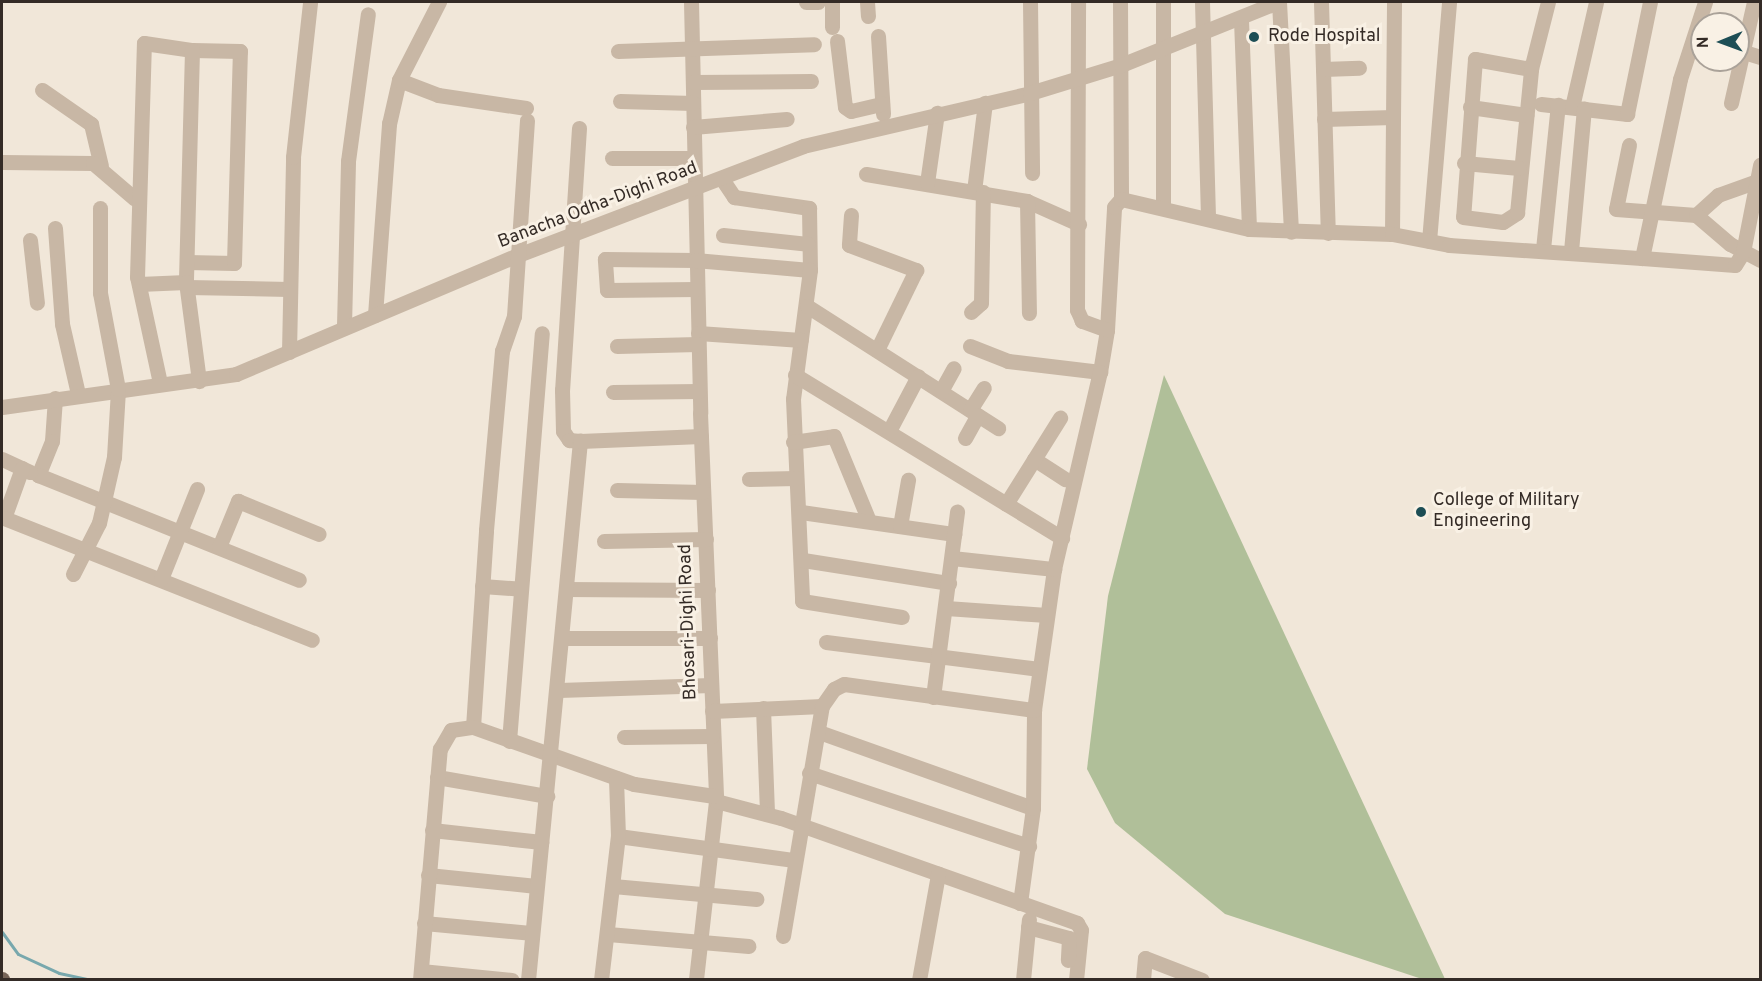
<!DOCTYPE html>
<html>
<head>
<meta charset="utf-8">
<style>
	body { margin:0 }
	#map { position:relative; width:1762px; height:981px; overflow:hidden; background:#f1e7d9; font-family:Overpass,sans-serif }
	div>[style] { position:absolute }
	.green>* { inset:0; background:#b0bf99 }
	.stream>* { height:3px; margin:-1.5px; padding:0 1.5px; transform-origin:1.5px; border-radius:1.5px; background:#78a8ad }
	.minor>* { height:15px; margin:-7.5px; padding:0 7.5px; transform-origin:7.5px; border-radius:7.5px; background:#c8b7a5 }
	.major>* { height:15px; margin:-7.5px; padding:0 7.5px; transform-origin:7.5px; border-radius:7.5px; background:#766457 }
	.dots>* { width:16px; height:16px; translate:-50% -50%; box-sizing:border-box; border:3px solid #f9f1e5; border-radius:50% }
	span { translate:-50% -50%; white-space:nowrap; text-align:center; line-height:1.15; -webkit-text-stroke:6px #f9f1e5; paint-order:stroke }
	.poi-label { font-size:18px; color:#342b26 }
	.left { translate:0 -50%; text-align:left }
	.street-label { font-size:18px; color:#342b26 }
	.frame { position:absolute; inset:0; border:3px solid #342b26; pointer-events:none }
	.north { position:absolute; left:1690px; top:12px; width:60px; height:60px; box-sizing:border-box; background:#f9f1e5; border:2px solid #aaa299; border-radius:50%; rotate:269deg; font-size:16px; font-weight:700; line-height:24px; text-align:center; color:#342b26 }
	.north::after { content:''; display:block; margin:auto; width:21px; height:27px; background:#1d4e55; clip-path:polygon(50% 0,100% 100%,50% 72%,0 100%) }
</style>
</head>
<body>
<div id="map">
	<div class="green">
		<div style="clip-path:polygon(1164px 375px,1445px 979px,1422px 979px,1225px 914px,1115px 823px,1087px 769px,1108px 596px)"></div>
	</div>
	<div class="stream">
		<div style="left:2px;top:932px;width:27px;rotate:54deg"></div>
		<div style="left:18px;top:954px;width:45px;rotate:24.9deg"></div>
		<div style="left:59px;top:973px;width:33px;rotate:12deg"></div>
	</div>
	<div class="minor">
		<div style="left:691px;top:2px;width:411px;rotate:88.7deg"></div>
		<div style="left:700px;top:413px;width:388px;rotate:87.6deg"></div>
		<div style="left:716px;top:801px;width:180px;rotate:96.4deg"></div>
		<div style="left:806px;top:2px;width:12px"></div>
		<div style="left:867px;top:2px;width:14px;rotate:86deg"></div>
		<div style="left:1030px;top:2px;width:171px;rotate:89.3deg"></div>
		<div style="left:1120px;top:2px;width:197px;rotate:89.7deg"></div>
		<div style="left:1202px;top:2px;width:216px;rotate:88.4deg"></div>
		<div style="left:1279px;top:2px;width:230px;rotate:87deg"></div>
		<div style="left:1321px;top:2px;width:231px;rotate:88.3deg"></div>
		<div style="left:1241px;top:20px;width:209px;rotate:87.8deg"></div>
		<div style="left:832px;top:27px;width:25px;rotate:-90deg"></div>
		<div style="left:878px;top:36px;width:78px;rotate:86.3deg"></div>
		<div style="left:837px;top:41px;width:66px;rotate:83.1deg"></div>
		<div style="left:845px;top:107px;width:7px;rotate:34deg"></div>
		<div style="left:851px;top:111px;width:32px;rotate:-13deg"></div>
		<div style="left:618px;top:51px;width:196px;rotate:-2deg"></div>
		<div style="left:1744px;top:52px;width:17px;rotate:17deg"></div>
		<div style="left:1323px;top:69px;width:36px;rotate:-2deg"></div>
		<div style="left:1531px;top:69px;width:57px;rotate:-169.9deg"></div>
		<div style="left:1475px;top:59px;width:158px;rotate:94.3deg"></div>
		<div style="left:1463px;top:217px;width:40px;rotate:7.1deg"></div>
		<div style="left:1503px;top:222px;width:17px;rotate:-33deg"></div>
		<div style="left:1517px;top:213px;width:145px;rotate:-84.4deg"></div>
		<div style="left:1531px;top:69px;width:69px;rotate:-75.8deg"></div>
		<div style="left:399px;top:80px;width:42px;rotate:21deg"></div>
		<div style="left:438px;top:95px;width:89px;rotate:8.4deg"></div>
		<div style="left:693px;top:82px;width:118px;rotate:-0.5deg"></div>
		<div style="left:42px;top:90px;width:60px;rotate:34.8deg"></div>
		<div style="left:91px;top:124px;width:43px;rotate:76.6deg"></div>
		<div style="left:620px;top:101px;width:73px;rotate:1.6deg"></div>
		<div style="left:1731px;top:103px;width:104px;rotate:-77.2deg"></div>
		<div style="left:1541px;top:104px;width:87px;rotate:6.6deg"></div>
		<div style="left:1627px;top:114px;width:114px;rotate:-78.4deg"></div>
		<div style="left:1470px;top:107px;width:57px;rotate:8.1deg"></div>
		<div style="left:1572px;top:107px;width:108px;rotate:-77.1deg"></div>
		<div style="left:1324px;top:119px;width:69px;rotate:-1.7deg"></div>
		<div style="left:693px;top:127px;width:94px;rotate:-4.9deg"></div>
		<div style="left:579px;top:128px;width:263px;rotate:93.7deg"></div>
		<div style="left:562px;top:390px;width:41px;rotate:88.6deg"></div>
		<div style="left:563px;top:431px;width:11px;rotate:56deg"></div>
		<div style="left:569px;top:440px;width:11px;rotate:5deg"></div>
		<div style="left:1629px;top:145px;width:65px;rotate:101.5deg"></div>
		<div style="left:1616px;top:209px;width:80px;rotate:4.3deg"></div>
		<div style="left:1696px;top:215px;width:30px;rotate:-42deg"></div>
		<div style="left:1718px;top:195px;width:45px;rotate:-19.7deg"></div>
		<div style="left:612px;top:158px;width:81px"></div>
		<div style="left:2px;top:162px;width:91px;rotate:0.6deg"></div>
		<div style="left:93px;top:163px;width:55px;rotate:40.6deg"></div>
		<div style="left:1464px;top:163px;width:55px;rotate:5.2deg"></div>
		<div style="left:866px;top:174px;width:163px;rotate:9.5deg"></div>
		<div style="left:1027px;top:201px;width:57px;rotate:23.9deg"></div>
		<div style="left:722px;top:179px;width:22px;rotate:56deg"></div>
		<div style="left:734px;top:197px;width:76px;rotate:8.3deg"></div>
		<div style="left:809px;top:208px;width:62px;rotate:89.1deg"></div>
		<div style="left:927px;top:183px;width:71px;rotate:-81.9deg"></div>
		<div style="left:974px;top:191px;width:89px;rotate:-82.9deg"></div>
		<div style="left:1027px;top:201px;width:112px;rotate:89deg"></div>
		<div style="left:1163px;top:207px;width:205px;rotate:-90deg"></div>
		<div style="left:851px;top:215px;width:30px;rotate:94deg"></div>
		<div style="left:849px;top:245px;width:72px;rotate:20.5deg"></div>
		<div style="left:916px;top:270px;width:89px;rotate:116deg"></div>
		<div style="left:1696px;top:215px;width:45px;rotate:40.5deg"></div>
		<div style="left:1730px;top:244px;width:34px;rotate:28deg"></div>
		<div style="left:55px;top:228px;width:96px;rotate:85.8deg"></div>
		<div style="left:62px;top:324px;width:72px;rotate:77.1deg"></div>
		<div style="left:1392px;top:234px;width:232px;rotate:-89.5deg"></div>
		<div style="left:723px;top:235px;width:85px;rotate:6deg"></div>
		<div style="left:30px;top:240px;width:63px;rotate:83.7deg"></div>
		<div style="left:1429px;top:241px;width:240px;rotate:-85.2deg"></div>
		<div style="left:1543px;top:249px;width:145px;rotate:-84.1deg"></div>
		<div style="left:1571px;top:251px;width:143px;rotate:-84.8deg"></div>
		<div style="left:1642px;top:258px;width:93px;rotate:4.3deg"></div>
		<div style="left:1735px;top:265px;width:15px;rotate:-58deg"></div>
		<div style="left:1743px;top:252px;width:89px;rotate:-78.9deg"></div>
		<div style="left:187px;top:262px;width:47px;rotate:1.2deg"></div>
		<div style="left:234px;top:263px;width:212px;rotate:-88.4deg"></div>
		<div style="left:240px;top:51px;width:48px;rotate:-178.8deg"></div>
		<div style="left:139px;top:284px;width:47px;rotate:-2.4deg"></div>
		<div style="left:187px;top:287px;width:102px;rotate:1.1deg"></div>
		<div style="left:696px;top:289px;width:89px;rotate:179.4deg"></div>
		<div style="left:607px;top:290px;width:31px;rotate:-94deg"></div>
		<div style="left:605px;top:259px;width:90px;rotate:0.6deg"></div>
		<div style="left:695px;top:260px;width:115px;rotate:5deg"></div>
		<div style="left:810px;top:270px;width:130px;rotate:97.5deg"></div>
		<div style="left:793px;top:399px;width:202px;rotate:87.4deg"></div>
		<div style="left:802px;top:601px;width:101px;rotate:9.1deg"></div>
		<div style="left:807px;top:306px;width:227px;rotate:32.6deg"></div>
		<div style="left:971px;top:312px;width:13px;rotate:-42deg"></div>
		<div style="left:981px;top:303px;width:111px;rotate:-89deg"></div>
		<div style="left:375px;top:315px;width:192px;rotate:-85.8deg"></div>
		<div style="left:389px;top:124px;width:45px;rotate:-77.2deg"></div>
		<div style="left:399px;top:80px;width:88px;rotate:-62.9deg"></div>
		<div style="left:344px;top:326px;width:165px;rotate:-88.6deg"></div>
		<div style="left:348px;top:161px;width:148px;rotate:-82.3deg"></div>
		<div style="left:1107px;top:330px;width:123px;rotate:-86.7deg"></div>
		<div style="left:1114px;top:207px;width:11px;rotate:-49deg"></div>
		<div style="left:1121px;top:199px;width:131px;rotate:13.2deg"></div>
		<div style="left:1249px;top:229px;width:143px;rotate:2deg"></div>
		<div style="left:1392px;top:234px;width:58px;rotate:10.9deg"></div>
		<div style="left:1449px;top:245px;width:193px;rotate:3.9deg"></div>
		<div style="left:1642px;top:258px;width:183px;rotate:-78deg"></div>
		<div style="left:1680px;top:79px;width:81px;rotate:-72deg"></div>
		<div style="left:698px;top:333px;width:103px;rotate:3.9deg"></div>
		<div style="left:617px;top:346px;width:81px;rotate:-1.4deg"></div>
		<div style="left:970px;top:346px;width:41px;rotate:21.5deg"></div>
		<div style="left:1008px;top:361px;width:93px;rotate:6.8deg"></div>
		<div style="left:1100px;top:372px;width:43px;rotate:-80.5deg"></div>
		<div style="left:1107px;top:330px;width:27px;rotate:-160deg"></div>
		<div style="left:1082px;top:321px;width:12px;rotate:-114deg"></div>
		<div style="left:1077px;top:310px;width:308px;rotate:-89.8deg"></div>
		<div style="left:289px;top:352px;width:195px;rotate:-88.8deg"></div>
		<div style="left:293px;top:157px;width:156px;rotate:-83.7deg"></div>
		<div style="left:795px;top:375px;width:313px;rotate:31.4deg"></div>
		<div style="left:160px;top:383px;width:108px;rotate:-102.2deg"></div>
		<div style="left:137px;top:277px;width:234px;rotate:-88.3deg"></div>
		<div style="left:144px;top:43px;width:49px;rotate:8.3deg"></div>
		<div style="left:192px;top:50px;width:232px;rotate:91.5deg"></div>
		<div style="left:186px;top:282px;width:100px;rotate:82.5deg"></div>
		<div style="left:941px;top:391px;width:26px;rotate:-61deg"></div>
		<div style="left:613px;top:392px;width:86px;rotate:-0.7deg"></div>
		<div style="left:55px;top:398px;width:43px;rotate:94deg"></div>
		<div style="left:52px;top:441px;width:37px;rotate:112deg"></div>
		<div style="left:38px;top:475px;width:281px;rotate:21.9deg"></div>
		<div style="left:2px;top:407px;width:236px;rotate:-8deg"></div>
		<div style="left:236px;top:374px;width:306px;rotate:-22.9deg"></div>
		<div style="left:518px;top:255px;width:305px;rotate:-20.9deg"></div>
		<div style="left:803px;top:146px;width:233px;rotate:-13.1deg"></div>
		<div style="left:1030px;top:93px;width:95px;rotate:-17.1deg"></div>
		<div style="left:1121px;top:65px;width:169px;rotate:-21.9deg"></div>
		<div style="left:970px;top:410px;width:26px;rotate:-58deg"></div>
		<div style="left:889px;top:431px;width:62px;rotate:-62.2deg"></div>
		<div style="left:965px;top:438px;width:26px;rotate:-61deg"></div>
		<div style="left:793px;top:442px;width:41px;rotate:-8.3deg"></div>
		<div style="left:834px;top:436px;width:92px;rotate:67.6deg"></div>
		<div style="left:2px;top:459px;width:31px;rotate:25deg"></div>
		<div style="left:1034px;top:459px;width:37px;rotate:33deg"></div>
		<div style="left:22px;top:468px;width:53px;rotate:109.8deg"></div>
		<div style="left:4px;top:518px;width:331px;rotate:21.6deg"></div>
		<div style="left:749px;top:479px;width:47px;rotate:-1.2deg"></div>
		<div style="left:617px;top:490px;width:86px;rotate:1.3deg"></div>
		<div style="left:1006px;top:504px;width:102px;rotate:-57.9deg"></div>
		<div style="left:801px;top:512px;width:155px;rotate:8.2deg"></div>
		<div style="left:900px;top:526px;width:47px;rotate:-80.1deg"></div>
		<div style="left:604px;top:541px;width:102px;rotate:-1.1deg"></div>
		<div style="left:219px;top:547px;width:50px;rotate:-67.6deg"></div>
		<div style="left:238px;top:501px;width:87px;rotate:22.2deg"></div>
		<div style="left:952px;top:558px;width:103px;rotate:6.2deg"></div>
		<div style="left:803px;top:560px;width:148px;rotate:9deg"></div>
		<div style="left:73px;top:574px;width:57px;rotate:-63deg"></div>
		<div style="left:99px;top:523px;width:68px;rotate:-77.2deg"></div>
		<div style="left:114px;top:457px;width:68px;rotate:-86.6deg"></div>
		<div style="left:118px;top:389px;width:98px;rotate:-100.6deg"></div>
		<div style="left:100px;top:293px;width:85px;rotate:-90deg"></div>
		<div style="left:161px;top:579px;width:97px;rotate:-68.2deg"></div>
		<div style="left:482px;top:586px;width:39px;rotate:4deg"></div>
		<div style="left:566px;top:589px;width:142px;rotate:0.4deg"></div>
		<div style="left:946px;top:608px;width:101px;rotate:4deg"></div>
		<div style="left:563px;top:638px;width:147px"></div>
		<div style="left:826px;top:642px;width:215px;rotate:7.2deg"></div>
		<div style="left:559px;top:690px;width:152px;rotate:-1.9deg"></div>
		<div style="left:933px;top:697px;width:187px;rotate:-82.6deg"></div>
		<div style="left:763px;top:708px;width:106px;rotate:87.8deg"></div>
		<div style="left:712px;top:711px;width:110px;rotate:-2.6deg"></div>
		<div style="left:473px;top:727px;width:197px;rotate:-86.2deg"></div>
		<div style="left:486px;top:530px;width:180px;rotate:-84.9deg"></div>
		<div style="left:502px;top:351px;width:37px;rotate:-71deg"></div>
		<div style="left:514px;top:316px;width:196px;rotate:-86.2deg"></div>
		<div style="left:819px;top:732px;width:227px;rotate:19.6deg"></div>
		<div style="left:1033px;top:808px;width:96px;rotate:97.8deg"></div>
		<div style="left:624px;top:737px;width:88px;rotate:-0.7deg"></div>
		<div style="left:509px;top:741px;width:409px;rotate:-85.4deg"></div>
		<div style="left:809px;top:773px;width:232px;rotate:18.4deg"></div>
		<div style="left:437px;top:777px;width:112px;rotate:9.8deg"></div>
		<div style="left:716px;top:801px;width:67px;rotate:14.7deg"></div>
		<div style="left:781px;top:818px;width:314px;rotate:19.5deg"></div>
		<div style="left:1077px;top:923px;width:8px;rotate:60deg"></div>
		<div style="left:1081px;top:930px;width:50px;rotate:95.7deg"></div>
		<div style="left:1033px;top:808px;width:98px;rotate:-89.4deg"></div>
		<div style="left:1034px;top:710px;width:142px;rotate:-81.9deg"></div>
		<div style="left:1054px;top:569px;width:202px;rotate:-76.9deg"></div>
		<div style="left:432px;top:830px;width:110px;rotate:6.3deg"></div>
		<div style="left:618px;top:836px;width:178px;rotate:7.8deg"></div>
		<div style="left:428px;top:875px;width:109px;rotate:5.8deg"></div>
		<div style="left:613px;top:886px;width:144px;rotate:5.2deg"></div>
		<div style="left:424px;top:923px;width:107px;rotate:5.3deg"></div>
		<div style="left:1028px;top:927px;width:42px;rotate:15deg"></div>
		<div style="left:1069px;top:938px;width:22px;rotate:93deg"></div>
		<div style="left:608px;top:934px;width:141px;rotate:4.9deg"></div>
		<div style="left:783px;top:936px;width:233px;rotate:-80.4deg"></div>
		<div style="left:822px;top:706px;width:21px;rotate:-55deg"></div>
		<div style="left:834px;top:689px;width:11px;rotate:-27deg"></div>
		<div style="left:844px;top:684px;width:192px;rotate:7.8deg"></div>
		<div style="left:421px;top:971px;width:91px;rotate:5.6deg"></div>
		<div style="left:420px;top:980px;width:232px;rotate:-85.1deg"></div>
		<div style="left:440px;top:749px;width:22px;rotate:-60deg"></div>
		<div style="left:451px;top:730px;width:22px;rotate:-8deg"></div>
		<div style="left:473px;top:727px;width:171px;rotate:19.5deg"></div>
		<div style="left:634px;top:784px;width:81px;rotate:8.5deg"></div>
		<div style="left:528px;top:980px;width:542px;rotate:-84.49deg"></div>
		<div style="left:580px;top:441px;width:121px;rotate:-2.4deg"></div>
		<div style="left:601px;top:980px;width:145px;rotate:-83.3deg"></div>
		<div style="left:618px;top:836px;width:58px;rotate:-92deg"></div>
		<div style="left:919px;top:980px;width:108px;rotate:-79.8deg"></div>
		<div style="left:1023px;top:980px;width:61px;rotate:-84.4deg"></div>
		<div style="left:1143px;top:980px;width:22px;rotate:-85deg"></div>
		<div style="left:1145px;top:958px;width:61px;rotate:21.1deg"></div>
	</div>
	<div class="major">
		<div style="left:2px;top:979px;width:1px;rotate:90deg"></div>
	</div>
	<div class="dots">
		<div style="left:1254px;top:37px;background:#1d4e55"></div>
		<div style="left:1421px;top:512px;background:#1d4e55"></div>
	</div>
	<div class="poi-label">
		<span class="left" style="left:1268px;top:37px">Rode Hospital</span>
		<span class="left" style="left:1433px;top:512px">College of Military<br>Engineering</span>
	</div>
	<div class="street-label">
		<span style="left:598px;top:206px;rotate:-21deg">Banacha Odha-Dighi Road</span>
		<span style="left:689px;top:622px;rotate:-92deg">Bhosari-Dighi Road</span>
	</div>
	<div class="frame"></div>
	<div class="north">N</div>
</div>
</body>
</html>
